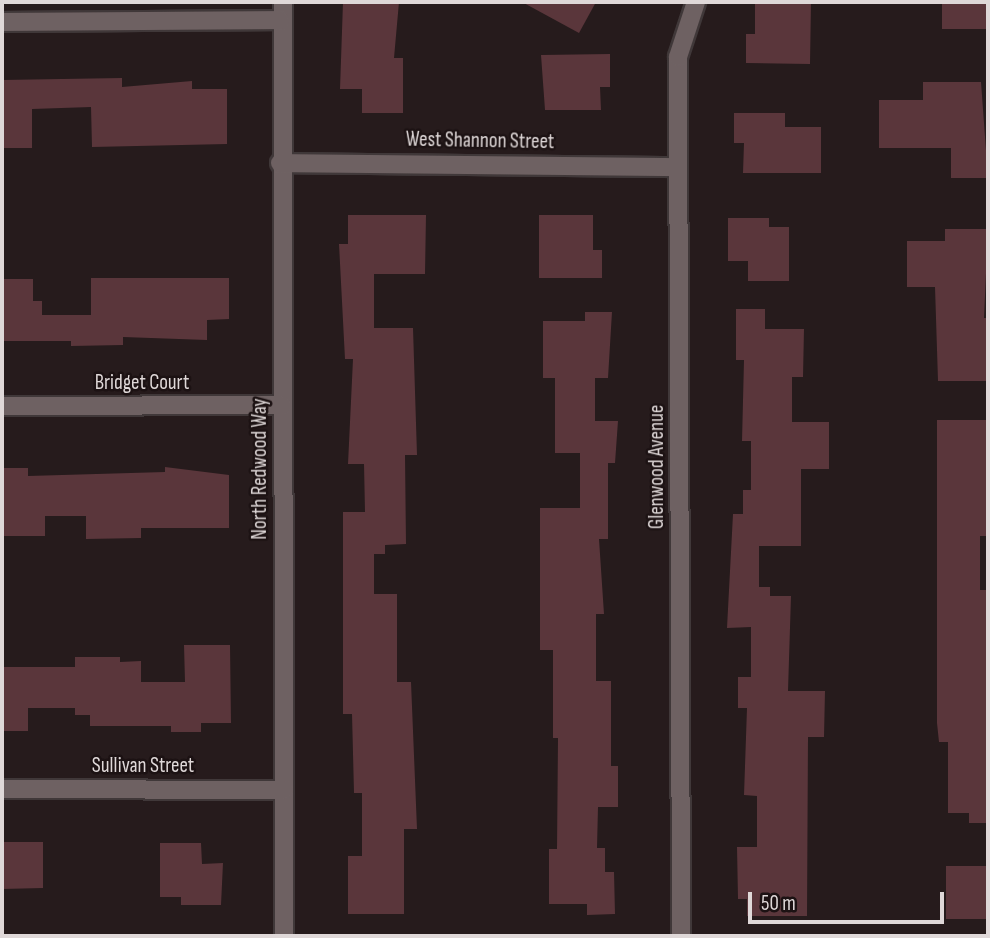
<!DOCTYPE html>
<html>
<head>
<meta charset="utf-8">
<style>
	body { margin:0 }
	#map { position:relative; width:990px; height:938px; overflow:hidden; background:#261b1c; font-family:"Sofia Sans Condensed",sans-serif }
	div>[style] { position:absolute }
	.building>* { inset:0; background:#5a363b }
	.roads { filter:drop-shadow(2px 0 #403839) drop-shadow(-2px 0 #403839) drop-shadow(0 2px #403839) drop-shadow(0 -2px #403839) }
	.minor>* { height:18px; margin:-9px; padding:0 9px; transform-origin:9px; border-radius:9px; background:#6e6162 }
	span { translate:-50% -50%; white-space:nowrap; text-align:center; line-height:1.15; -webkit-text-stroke:5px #1c1213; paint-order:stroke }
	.street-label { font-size:21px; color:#dfd8d8 }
	.frame { position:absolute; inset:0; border:4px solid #dfd8d8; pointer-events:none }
	.scale { position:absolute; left:748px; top:892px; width:196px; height:32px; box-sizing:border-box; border:4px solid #dfd8d8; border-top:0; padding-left:9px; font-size:21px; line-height:24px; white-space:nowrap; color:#dfd8d8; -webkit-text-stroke:5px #1c1213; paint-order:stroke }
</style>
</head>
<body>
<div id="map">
	<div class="building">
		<div style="clip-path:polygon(343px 2px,399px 2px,394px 58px,403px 58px,403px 113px,362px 113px,362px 89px,340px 89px)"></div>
		<div style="clip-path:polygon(522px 2px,596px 2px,579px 33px)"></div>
		<div style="clip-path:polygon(755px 2px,811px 2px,810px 64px,746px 63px,746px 34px,755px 34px)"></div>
		<div style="clip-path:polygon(942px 2px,988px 2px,988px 29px,942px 29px)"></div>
		<div style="clip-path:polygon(610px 54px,610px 87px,600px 87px,601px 110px,545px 110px,541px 55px)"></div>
		<div style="clip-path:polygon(122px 78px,122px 87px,192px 81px,192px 89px,227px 89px,227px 144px,92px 147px,91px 107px,32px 109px,32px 148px,2px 148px,2px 80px)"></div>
		<div style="clip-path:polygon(923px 82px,981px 82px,988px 178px,951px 178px,951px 148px,879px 148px,879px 100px,923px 100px)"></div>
		<div style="clip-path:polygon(734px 113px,785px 113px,785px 127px,821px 127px,821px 173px,743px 173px,744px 143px,734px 143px)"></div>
		<div style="clip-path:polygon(348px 215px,426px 215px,425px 274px,374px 274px,374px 328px,413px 328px,417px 455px,405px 455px,406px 544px,385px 545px,385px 554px,374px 554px,374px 594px,397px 594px,397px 682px,411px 682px,417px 829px,404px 829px,404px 914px,348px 914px,348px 856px,362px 856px,362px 793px,354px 793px,352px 714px,343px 714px,343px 512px,365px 512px,364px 464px,348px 464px,353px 359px,345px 359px,339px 244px,348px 244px)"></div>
		<div style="clip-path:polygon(539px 215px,593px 215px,593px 250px,602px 250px,602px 278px,539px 278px)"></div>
		<div style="clip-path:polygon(728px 218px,769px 218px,769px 227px,789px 227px,789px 281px,748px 281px,748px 261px,728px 261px)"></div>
		<div style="clip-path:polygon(945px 229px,988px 229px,984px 318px,988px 318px,988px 381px,938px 381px,935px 287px,907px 287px,907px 241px,945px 241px)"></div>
		<div style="clip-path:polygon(91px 278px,229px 278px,229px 319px,207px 320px,207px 340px,123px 337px,123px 345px,71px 346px,71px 341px,2px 341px,2px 279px,33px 279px,33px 301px,42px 301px,42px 315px,91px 315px)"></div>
		<div style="clip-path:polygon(736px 309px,765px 309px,765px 329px,804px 329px,803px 377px,792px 377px,792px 422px,829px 422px,829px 469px,801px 469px,801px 546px,759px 546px,759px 587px,770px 587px,770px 596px,791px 596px,788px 691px,825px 691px,824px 737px,808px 737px,807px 916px,747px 916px,747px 899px,738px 899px,737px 847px,757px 847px,757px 796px,744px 795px,747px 708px,738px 708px,738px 677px,751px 677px,751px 627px,727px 628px,733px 514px,743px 514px,743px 490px,751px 490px,751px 441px,742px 441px,744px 360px,736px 360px)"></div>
		<div style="clip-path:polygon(585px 312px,612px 312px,608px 378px,595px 378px,595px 421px,618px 421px,615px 463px,608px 463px,608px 539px,599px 539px,604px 614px,596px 614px,596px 681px,611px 681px,611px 766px,618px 766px,618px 807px,598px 807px,597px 848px,605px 848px,605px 872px,614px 872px,615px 914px,587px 915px,587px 904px,549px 904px,549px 849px,557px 849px,558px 738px,553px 738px,553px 650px,540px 650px,540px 508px,580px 508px,580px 453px,555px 453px,555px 378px,543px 378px,543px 321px,585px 321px)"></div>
		<div style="clip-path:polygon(937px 420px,988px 420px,988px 536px,980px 536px,980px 590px,988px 590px,988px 823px,969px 823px,969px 813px,948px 813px,948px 742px,939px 742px,937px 723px)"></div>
		<div style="clip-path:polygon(165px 467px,229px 475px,229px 528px,141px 528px,141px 538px,86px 539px,86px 516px,45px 516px,45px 536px,2px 536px,2px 468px,28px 468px,28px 476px,165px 472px)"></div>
		<div style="clip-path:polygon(184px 645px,230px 645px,231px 723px,201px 723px,201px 732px,171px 732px,171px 726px,90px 726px,90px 715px,75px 715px,75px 708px,28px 708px,28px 731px,2px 731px,2px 667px,75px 667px,75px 657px,120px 657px,120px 662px,141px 661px,141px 682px,185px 682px)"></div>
		<div style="clip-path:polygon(2px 842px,43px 842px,43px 888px,2px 889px)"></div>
		<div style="clip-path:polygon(160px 843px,201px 843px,202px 864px,223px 863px,221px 905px,181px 905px,181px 897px,160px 897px)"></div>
		<div style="clip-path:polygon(946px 866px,988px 866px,988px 919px,946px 919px)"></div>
	</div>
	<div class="roads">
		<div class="minor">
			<div style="left:283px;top:2px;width:934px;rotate:89.94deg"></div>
			<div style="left:2px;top:22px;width:278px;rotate:-0.4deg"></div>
			<div style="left:280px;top:163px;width:398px;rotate:0.6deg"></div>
			<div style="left:2px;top:406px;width:280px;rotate:-0.2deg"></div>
			<div style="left:2px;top:789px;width:282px;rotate:0.2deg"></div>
			<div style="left:681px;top:936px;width:879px;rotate:-90.2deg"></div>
			<div style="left:678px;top:57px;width:58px;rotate:-71.9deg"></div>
		</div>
	</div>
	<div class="street-label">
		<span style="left:480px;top:141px;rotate:1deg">West Shannon Street</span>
		<span style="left:142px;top:383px">Bridget Court</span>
		<span style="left:657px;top:467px;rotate:-90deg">Glenwood Avenue</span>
		<span style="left:260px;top:469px;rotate:-90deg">North Redwood Way</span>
		<span style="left:143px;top:766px">Sullivan Street</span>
	</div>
	<div class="frame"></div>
	<div class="scale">50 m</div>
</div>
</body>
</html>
